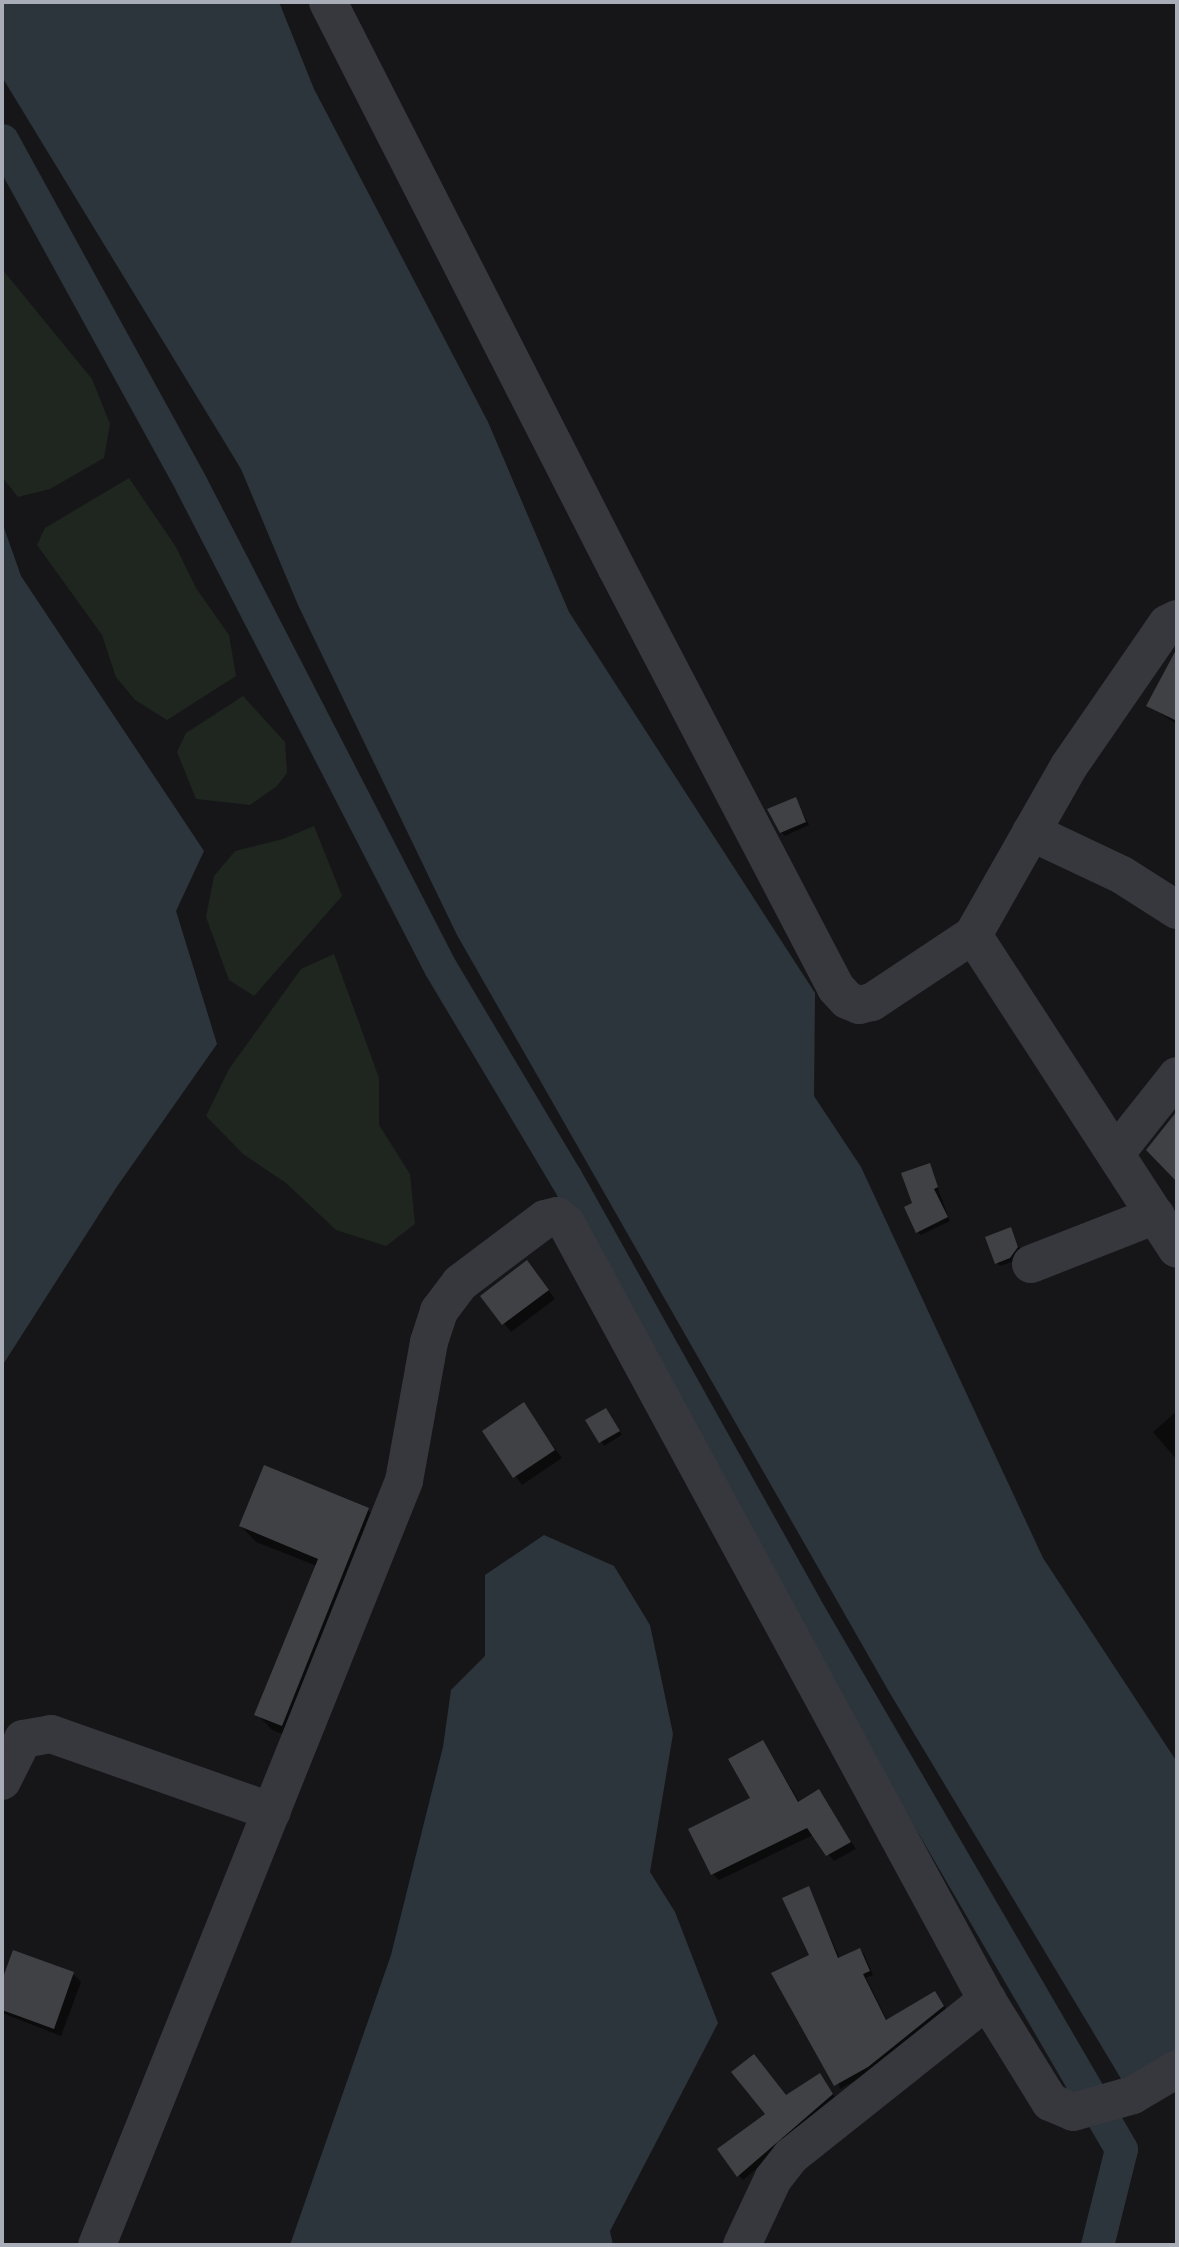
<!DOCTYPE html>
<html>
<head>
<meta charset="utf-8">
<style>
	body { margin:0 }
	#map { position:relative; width:1179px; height:2247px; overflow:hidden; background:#161618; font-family:Montserrat,sans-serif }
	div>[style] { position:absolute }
	.green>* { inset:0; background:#1e261f }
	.water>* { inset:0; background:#2c353c }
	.shadow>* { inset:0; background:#0007 }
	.canal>* { height:33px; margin:-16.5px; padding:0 16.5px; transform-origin:16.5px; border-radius:16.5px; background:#2c353c }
	.building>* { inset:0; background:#404145 }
	.minor>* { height:38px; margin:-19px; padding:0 19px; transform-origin:19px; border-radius:19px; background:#37383d }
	span { translate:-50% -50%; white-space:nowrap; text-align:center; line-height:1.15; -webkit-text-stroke:5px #111113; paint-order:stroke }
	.frame { position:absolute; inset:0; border:4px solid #a8adb8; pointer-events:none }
</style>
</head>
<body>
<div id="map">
	<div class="green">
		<div style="clip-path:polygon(2px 269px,92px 379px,110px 424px,104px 458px,50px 489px,18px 497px,2px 477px)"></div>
		<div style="clip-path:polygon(129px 478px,176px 547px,196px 588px,229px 635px,236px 676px,167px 720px,135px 700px,116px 677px,102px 635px,37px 545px,45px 528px)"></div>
		<div style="clip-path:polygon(243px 696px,285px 742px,287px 773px,277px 786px,250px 805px,196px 799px,177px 752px,186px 733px)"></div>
		<div style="clip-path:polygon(314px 826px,342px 896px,254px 996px,229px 980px,206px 917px,214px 876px,235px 851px,283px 839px)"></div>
		<div style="clip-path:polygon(334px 954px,379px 1078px,379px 1125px,410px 1174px,415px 1224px,386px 1246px,336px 1230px,286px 1183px,243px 1154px,206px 1116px,229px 1069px,301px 969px)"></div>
	</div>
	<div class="water">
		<div style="clip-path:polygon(2px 2px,279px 2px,314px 89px,488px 422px,569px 612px,815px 993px,814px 1096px,861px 1167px,1043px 1558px,1177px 1762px,1177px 2058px,1126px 2087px,888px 1690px,457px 935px,298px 605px,241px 469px,2px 77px)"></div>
		<div style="clip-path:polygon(2px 522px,21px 576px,204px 851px,176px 911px,217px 1044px,116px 1188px,2px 1366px)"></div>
		<div style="clip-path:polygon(544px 1535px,614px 1566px,650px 1625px,673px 1734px,650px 1872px,675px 1912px,718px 2023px,610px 2231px,613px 2245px,290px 2245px,391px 1955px,443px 1747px,451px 1690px,485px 1656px,485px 1575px)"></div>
	</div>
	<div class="shadow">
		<div style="clip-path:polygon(1161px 679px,1177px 686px,1177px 724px,1148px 706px)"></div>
		<div style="clip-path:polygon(795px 799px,809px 825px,785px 836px,781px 832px)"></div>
		<div style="clip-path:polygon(929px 1165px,950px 1221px,921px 1235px,917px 1232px)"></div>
		<div style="clip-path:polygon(1010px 1229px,1021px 1251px,1014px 1261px,1000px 1266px,997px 1263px)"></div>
		<div style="clip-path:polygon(534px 1270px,555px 1299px,511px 1332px,482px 1296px)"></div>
		<div style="clip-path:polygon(523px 1405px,562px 1458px,522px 1485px,484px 1431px)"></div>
		<div style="clip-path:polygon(1177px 1411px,1177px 1457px,1176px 1459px,1153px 1432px)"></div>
		<div style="clip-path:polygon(609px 1414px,622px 1435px,604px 1446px,588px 1421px)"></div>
		<div style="clip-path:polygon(265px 1467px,368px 1510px,384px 1526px,298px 1740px,272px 1730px,257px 1714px,317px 1566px,256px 1542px,241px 1526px)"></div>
		<div style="clip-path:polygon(763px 1742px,800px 1803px,819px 1792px,856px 1849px,834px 1861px,813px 1835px,719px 1880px,713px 1874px,752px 1798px)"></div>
		<div style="clip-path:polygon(808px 1888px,840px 1959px,860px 1950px,864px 1954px,873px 1975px,866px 1978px,888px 2022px,935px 1993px,948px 2011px,873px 2071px,840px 2089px,811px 1956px)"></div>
		<div style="clip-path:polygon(14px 1952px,73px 1974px,81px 1982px,61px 2036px,2px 2013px,2px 1985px)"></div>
		<div style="clip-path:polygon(820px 2076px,837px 2100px,743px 2180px,738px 2175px,767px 2114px)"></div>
	</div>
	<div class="canal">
		<div style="left:2px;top:140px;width:393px;rotate:61.2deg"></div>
		<div style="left:191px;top:484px;width:543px;rotate:62.73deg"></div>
		<div style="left:440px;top:967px;width:246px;rotate:59.2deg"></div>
		<div style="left:566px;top:1178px;width:490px;rotate:60.8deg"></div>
		<div style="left:805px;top:1606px;width:628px;rotate:59.8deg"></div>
		<div style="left:1121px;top:2149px;width:99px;rotate:104deg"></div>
	</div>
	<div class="building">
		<div style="clip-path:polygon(1177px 648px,1177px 721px,1146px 706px)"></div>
		<div style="clip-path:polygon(796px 797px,806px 822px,780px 833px,767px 809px)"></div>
		<div style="clip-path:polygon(1177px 1111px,1177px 1182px,1146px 1150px)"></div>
		<div style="clip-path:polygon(930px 1163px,938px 1187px,934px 1189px,948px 1217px,916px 1233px,904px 1207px,912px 1203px,901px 1173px)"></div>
		<div style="clip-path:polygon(1011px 1227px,1018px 1247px,1010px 1258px,995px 1264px,985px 1237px)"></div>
		<div style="clip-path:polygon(527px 1260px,549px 1290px,502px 1325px,480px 1296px)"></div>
		<div style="clip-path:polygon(524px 1402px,555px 1450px,513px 1478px,482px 1431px)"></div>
		<div style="clip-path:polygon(606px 1408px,620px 1431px,599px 1443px,585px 1420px)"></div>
		<div style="clip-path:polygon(264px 1465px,369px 1508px,282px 1726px,254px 1715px,318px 1559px,239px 1526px)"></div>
		<div style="clip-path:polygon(763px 1740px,798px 1802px,819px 1789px,851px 1842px,826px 1856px,807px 1828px,711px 1875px,688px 1829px,750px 1798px,728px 1759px)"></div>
		<div style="clip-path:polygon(809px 1886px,838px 1958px,860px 1948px,870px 1971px,863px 1974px,886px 2020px,935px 1991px,944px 2006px,868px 2067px,834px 2086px,771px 1973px,809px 1955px,782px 1898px)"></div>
		<div style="clip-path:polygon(13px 1950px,74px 1972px,54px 2029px,2px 2010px,2px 1980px)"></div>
		<div style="clip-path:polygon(754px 2054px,786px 2095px,820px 2073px,833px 2094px,737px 2177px,717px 2149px,765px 2114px,731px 2072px)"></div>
	</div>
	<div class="minor">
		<div style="left:328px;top:2px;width:634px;rotate:62.99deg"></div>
		<div style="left:616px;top:567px;width:475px;rotate:62.4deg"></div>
		<div style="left:836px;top:988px;width:16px;rotate:47deg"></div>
		<div style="left:847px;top:1000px;width:13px;rotate:23deg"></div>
		<div style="left:859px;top:1005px;width:13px;rotate:-13deg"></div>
		<div style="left:872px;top:1002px;width:121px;rotate:-33.6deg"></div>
		<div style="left:973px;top:935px;width:194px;rotate:-60.4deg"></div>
		<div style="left:1069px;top:766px;width:173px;rotate:-55.4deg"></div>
		<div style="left:1167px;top:624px;width:11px;rotate:-27deg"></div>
		<div style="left:1031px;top:832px;width:101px;rotate:25.3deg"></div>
		<div style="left:1122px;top:875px;width:65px;rotate:32.5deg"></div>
		<div style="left:973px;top:935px;width:374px;rotate:57deg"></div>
		<div style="left:1116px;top:1153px;width:98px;rotate:-51.6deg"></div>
		<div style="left:1031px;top:1264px;width:134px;rotate:-21.4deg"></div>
		<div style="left:2px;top:1781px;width:47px;rotate:-63.4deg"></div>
		<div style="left:23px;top:1739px;width:28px;rotate:-10deg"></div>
		<div style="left:51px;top:1734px;width:234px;rotate:19.4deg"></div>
		<div style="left:97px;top:2245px;width:823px;rotate:-68.11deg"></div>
		<div style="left:404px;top:1481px;width:141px;rotate:-79.8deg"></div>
		<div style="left:429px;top:1342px;width:33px;rotate:-72deg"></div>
		<div style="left:439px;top:1311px;width:35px;rotate:-53deg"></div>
		<div style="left:460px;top:1283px;width:106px;rotate:-37deg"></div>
		<div style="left:545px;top:1219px;width:12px;rotate:-14deg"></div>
		<div style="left:557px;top:1216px;width:11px;rotate:38deg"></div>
		<div style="left:566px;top:1223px;width:884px;rotate:61.55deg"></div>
		<div style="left:987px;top:2000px;width:120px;rotate:58.3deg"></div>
		<div style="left:1050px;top:2102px;width:25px;rotate:23deg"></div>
		<div style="left:1073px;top:2112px;width:62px;rotate:-15.8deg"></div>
		<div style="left:1133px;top:2095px;width:51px;rotate:-30.6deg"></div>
		<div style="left:742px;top:2245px;width:73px;rotate:-64.8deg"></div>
		<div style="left:773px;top:2179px;width:29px;rotate:-52deg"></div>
		<div style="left:791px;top:2156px;width:251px;rotate:-38.5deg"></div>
	</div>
	<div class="frame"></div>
</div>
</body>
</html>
